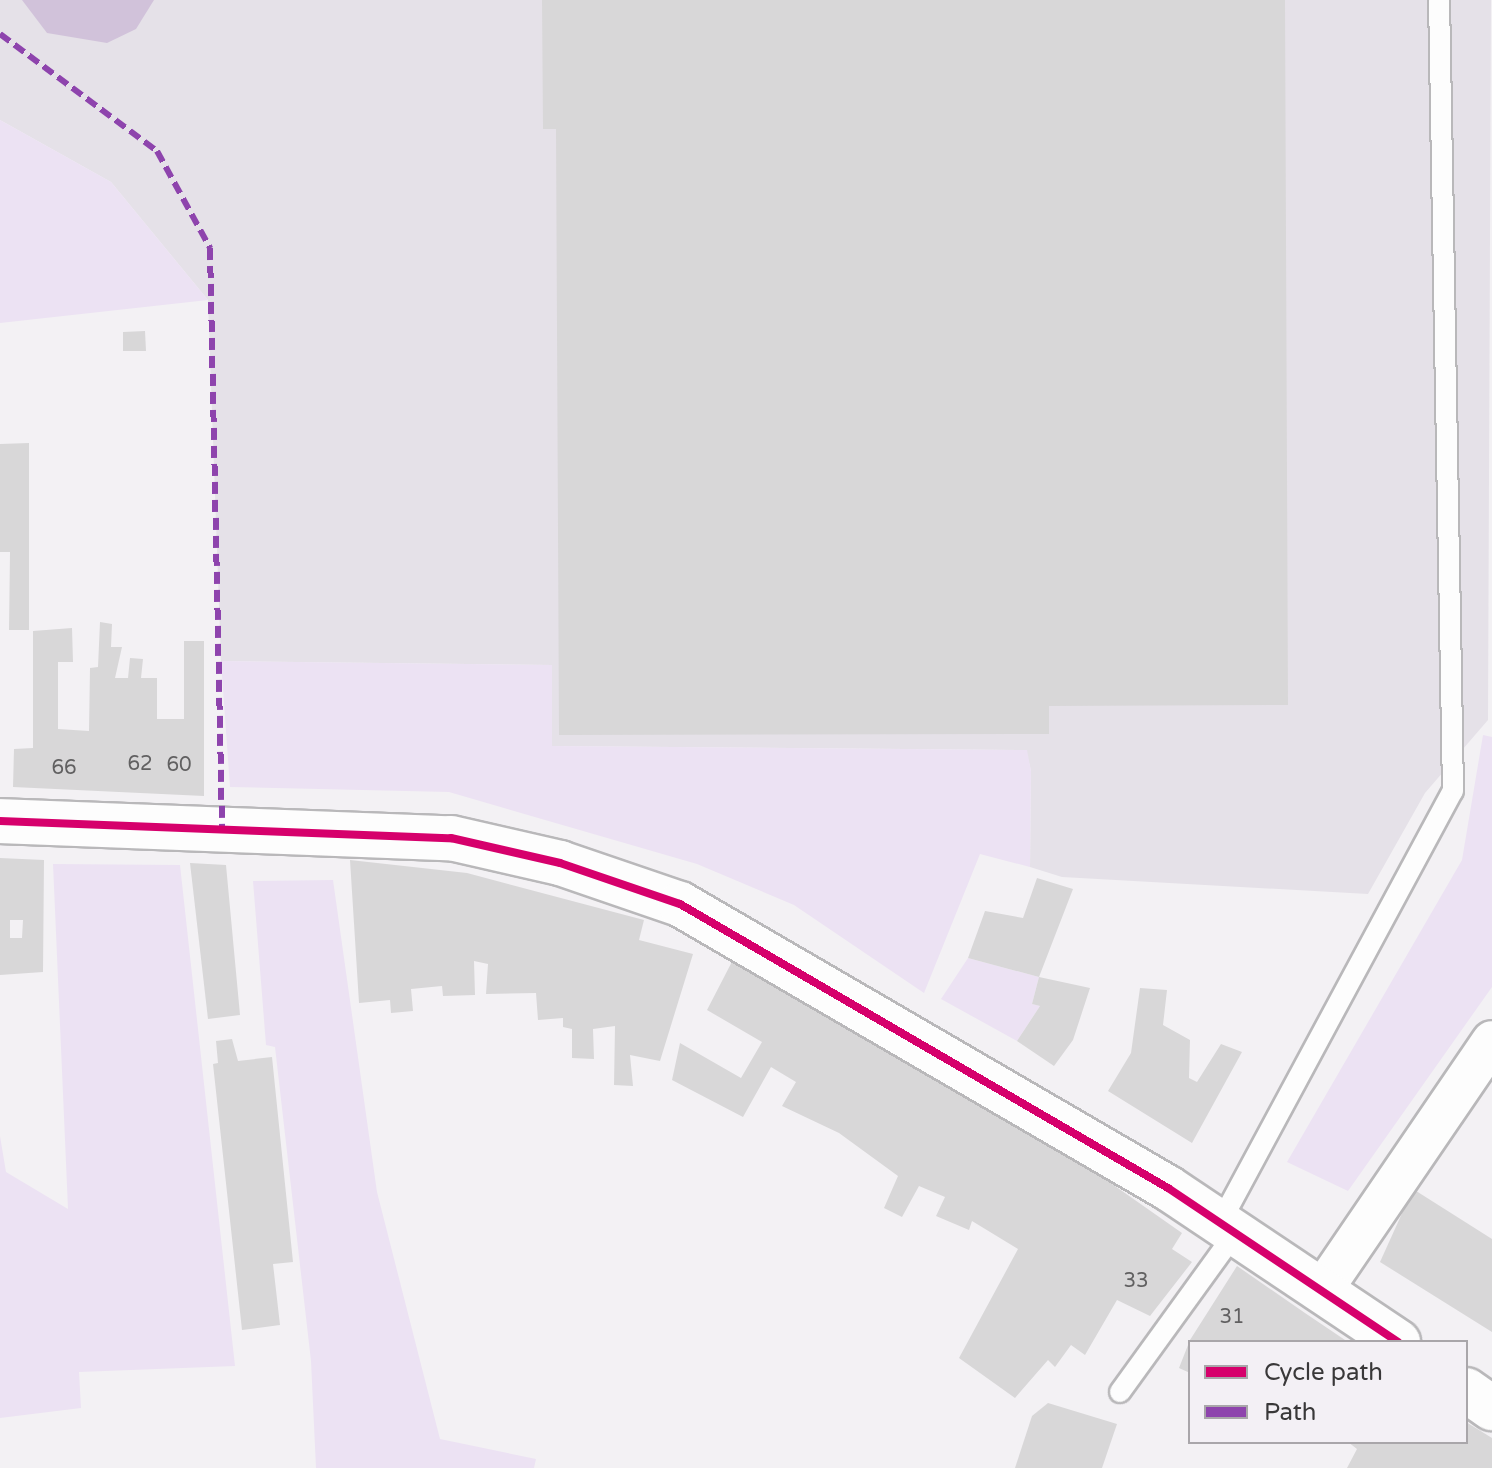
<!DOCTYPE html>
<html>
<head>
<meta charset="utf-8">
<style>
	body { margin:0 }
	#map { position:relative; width:1492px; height:1468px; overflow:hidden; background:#f3f1f4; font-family:"Varela Round",sans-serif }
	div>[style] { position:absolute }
	.built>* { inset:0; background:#e5e1e8 }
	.green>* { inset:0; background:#ece2f3 }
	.water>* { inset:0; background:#d1c2da }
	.building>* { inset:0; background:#d8d7d8 }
	.roads { filter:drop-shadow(2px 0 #b9b8ba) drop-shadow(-2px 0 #b9b8ba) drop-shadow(0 2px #b9b8ba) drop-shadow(0 -2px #b9b8ba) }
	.service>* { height:20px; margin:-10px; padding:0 10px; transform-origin:10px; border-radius:10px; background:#fdfdfd }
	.minor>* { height:40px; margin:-20px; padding:0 20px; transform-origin:20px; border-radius:20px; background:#fdfdfd }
	.tertiary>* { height:44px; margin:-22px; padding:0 22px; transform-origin:22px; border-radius:22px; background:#fdfdfd }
	.quiet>* { height:6px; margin-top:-3px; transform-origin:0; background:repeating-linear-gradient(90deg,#8e44ad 0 12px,transparent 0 18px) }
	.cycleway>* { height:8px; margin:-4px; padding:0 4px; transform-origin:4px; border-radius:4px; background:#d6006c }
	span { translate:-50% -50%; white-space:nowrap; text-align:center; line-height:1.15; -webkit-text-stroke:6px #f3f0f5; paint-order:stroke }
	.number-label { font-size:20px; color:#616061 }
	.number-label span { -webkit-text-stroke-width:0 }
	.legend { position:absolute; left:1188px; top:1340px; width:280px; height:104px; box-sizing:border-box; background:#f3f0f5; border:2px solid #a9a6aa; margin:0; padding:10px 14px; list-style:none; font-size:24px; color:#393839 }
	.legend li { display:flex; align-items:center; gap:16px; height:40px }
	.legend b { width:40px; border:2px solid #a9a6aa }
</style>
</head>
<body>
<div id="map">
	<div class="built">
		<div style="clip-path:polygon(0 0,1491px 0,1488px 720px,1425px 793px,1368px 894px,1062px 877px,1030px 867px,1031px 771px,1026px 750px,551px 746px,552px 665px,221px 661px,208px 300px,111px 182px,0 120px)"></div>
	</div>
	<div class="green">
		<div style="clip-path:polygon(0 120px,111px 182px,208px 300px,0 323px)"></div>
		<div style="clip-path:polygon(221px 661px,552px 665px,552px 746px,1027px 750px,1031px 771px,1030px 867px,980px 854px,924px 993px,794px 905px,697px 864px,449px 792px,230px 787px)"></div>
		<div style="clip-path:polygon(1483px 735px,1492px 737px,1492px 987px,1348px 1191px,1287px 1162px,1462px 860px)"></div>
		<div style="clip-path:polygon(53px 864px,180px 865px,235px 1366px,79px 1372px,81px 1408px,0 1418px,0 1136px,6px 1172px,68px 1209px)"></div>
		<div style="clip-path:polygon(333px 880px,377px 1192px,440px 1439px,536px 1459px,534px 1468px,316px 1468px,311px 1361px,275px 1047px,266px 1045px,253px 881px)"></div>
		<div style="clip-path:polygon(968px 958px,1039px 977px,1032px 1004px,1040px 1006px,1017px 1041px,941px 999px)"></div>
	</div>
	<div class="water">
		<div style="clip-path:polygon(22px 0,154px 0,136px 29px,107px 43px,47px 33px)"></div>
	</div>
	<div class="building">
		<div style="clip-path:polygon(542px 0,1285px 0,1288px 705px,1049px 706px,1049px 734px,559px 735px,556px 129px,543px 129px)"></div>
		<div style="clip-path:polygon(145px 331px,146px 351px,123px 351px,123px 332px)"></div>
		<div style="clip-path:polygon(29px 443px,29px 630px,9px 630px,10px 552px,0 552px,0 444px)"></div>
		<div style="clip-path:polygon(100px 622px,112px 624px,111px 647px,122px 647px,115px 678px,128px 678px,130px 658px,143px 659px,141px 678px,157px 678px,157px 719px,184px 719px,184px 641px,204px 641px,204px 796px,13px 787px,14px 749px,33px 748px,33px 631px,72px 628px,73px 662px,58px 662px,58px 729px,89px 731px,90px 668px,98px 667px)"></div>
		<div style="clip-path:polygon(evenodd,0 858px,44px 860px,43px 972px,0 975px,0 858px,10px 920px,23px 920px,22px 938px,10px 938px,10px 920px)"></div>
		<div style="clip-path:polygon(350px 860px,467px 873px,644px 920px,639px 940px,693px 954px,660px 1061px,630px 1055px,633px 1086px,614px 1085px,615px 1026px,593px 1029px,594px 1059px,572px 1058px,572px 1029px,563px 1027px,563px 1018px,538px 1020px,536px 993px,486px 994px,488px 964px,474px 961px,475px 995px,443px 996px,442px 986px,411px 989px,413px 1011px,391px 1013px,390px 1000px,359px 1003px)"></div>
		<div style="clip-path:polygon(190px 863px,226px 865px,240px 1015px,208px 1019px)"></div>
		<div style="clip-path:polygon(1037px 878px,1073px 889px,1039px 977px,968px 958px,985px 911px,1023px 918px)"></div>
		<div style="clip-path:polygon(737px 952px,1055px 1144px,1182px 1233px,1172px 1249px,1192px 1262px,1150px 1316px,1117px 1300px,1085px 1355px,1071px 1345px,1055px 1367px,1048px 1360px,1015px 1398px,959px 1358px,1018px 1249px,972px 1221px,969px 1230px,936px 1216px,945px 1197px,919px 1186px,902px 1217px,884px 1208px,898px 1176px,839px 1133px,782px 1106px,796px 1082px,771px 1067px,743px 1117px,672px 1080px,680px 1043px,741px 1078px,762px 1042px,707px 1010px)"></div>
		<div style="clip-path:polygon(1039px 977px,1090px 988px,1073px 1040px,1054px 1066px,1017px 1041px,1040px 1006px,1032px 1004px)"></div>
		<div style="clip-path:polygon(1140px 988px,1167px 990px,1163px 1025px,1190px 1040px,1189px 1078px,1197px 1082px,1221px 1044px,1242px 1052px,1192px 1143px,1108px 1091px,1131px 1053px)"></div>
		<div style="clip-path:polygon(232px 1039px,238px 1061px,272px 1057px,293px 1262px,273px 1264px,280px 1325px,242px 1330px,213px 1064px,218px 1063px,216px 1041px)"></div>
		<div style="clip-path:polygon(1413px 1189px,1492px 1239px,1492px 1332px,1380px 1262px)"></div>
		<div style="clip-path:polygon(1237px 1266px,1305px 1313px,1348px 1342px,1190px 1342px,1190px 1373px,1179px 1368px,1190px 1340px)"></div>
		<div style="clip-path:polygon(1048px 1403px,1117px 1424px,1102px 1468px,1015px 1468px,1032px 1416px)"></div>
		<div style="clip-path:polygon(1466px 1422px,1492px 1438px,1492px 1468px,1347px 1468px,1357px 1449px,1348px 1442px,1466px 1442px)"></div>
	</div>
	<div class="roads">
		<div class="service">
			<div style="left:1220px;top:1223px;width:491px;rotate:-61.7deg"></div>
			<div style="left:1453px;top:791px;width:791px;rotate:-91.01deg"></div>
			<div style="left:1120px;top:1392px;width:196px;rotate:-54.1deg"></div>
		</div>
		<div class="minor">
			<div style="left:1323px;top:1289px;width:300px;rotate:-55.7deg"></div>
		</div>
		<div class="tertiary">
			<div style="left:0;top:821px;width:451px;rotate:2.2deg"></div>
			<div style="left:451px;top:838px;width:112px;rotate:12.9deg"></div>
			<div style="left:560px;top:863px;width:127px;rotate:18.9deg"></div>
			<div style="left:680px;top:904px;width:565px;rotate:30.2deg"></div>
			<div style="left:1168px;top:1188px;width:277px;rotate:33.8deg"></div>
			<div style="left:1466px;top:1390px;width:32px;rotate:35deg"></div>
		</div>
	</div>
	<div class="quiet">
		<div style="left:0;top:34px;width:196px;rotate:36.7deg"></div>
		<div style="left:157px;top:151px;width:111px;rotate:61.3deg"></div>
		<div style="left:210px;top:248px;width:580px;rotate:88.81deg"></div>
	</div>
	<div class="cycleway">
		<div style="left:0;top:821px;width:451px;rotate:2.2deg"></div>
		<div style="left:451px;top:838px;width:112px;rotate:12.9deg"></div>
		<div style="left:560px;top:863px;width:127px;rotate:18.9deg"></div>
		<div style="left:680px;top:904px;width:565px;rotate:30.2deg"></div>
		<div style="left:1168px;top:1188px;width:277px;rotate:33.8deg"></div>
	</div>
	<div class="number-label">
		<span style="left:140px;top:764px">62</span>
		<span style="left:179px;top:765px">60</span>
		<span style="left:64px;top:768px">66</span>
		<span style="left:1136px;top:1281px">33</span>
		<span style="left:1232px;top:1317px">31</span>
	</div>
	<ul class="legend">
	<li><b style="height:10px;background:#d6006c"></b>Cycle path</li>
	<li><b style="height:10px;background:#8e44ad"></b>Path</li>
	</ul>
</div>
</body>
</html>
